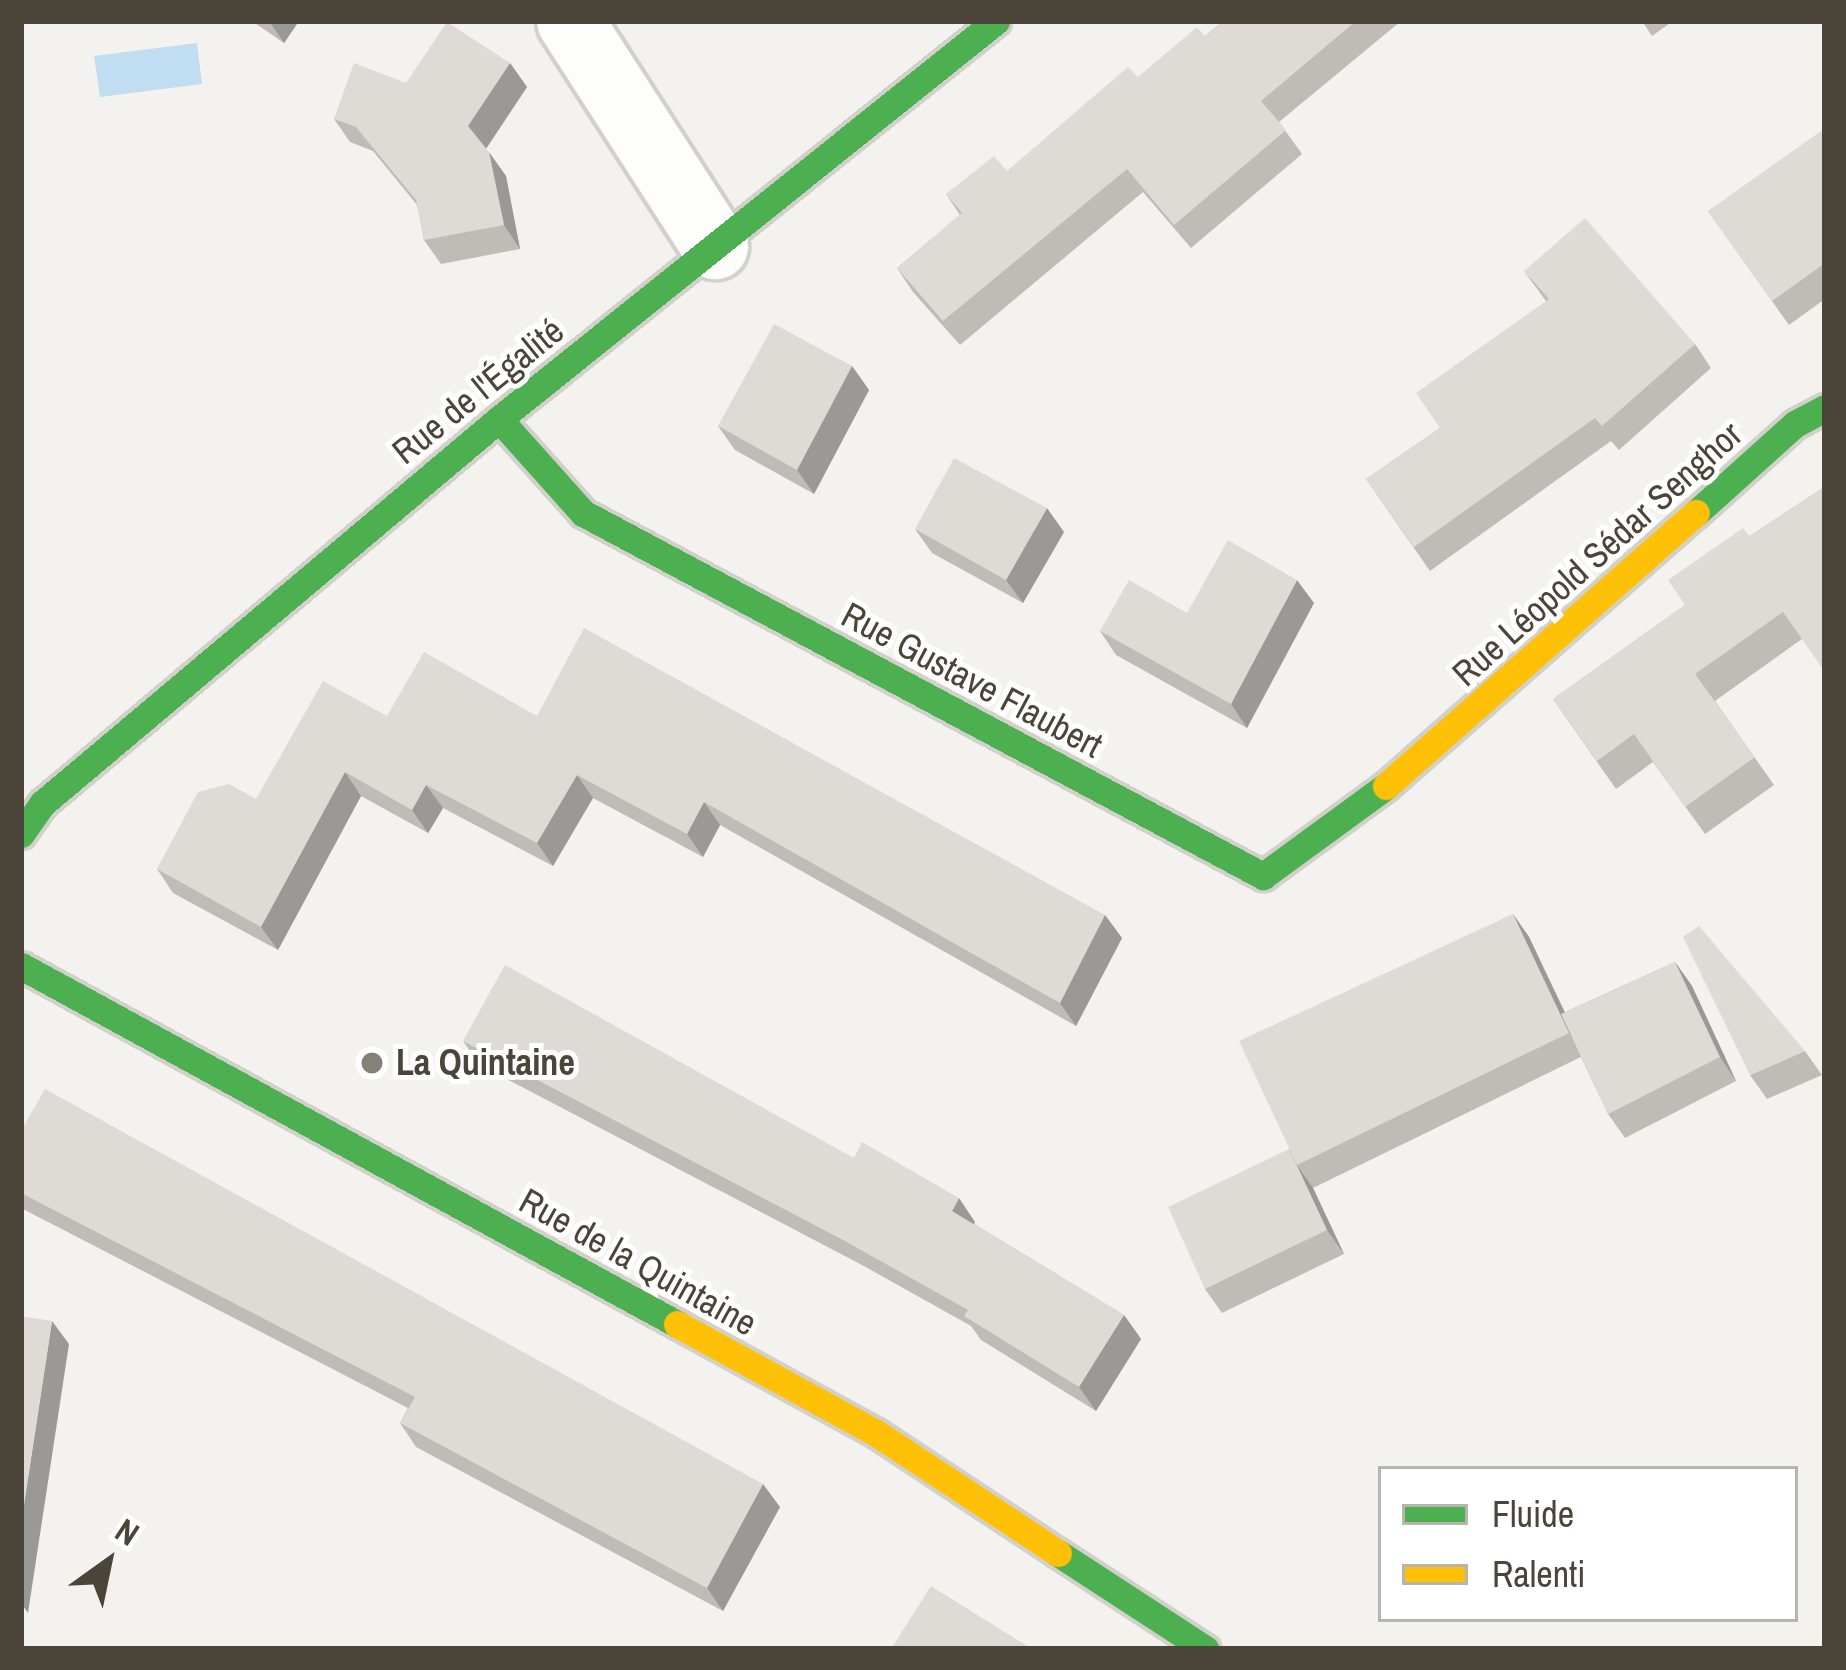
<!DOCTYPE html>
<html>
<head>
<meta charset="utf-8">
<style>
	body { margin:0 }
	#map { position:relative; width:1846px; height:1670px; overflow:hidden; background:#f4f2ee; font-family:"Archivo Narrow",sans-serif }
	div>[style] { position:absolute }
	.water>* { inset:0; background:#c0ddf1 }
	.roads { filter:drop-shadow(3px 0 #d2d0cb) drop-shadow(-3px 0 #d2d0cb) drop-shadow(0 3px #d2d0cb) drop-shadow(0 -3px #d2d0cb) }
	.street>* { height:66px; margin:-33px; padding:0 33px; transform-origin:33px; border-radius:33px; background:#fdfdfc }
	.fast>* { height:27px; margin:-13.5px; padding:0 13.5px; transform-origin:13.5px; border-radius:13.5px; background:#4caf50 }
	.slow>* { height:27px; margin:-13.5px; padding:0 13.5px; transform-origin:13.5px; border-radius:13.5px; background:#ffc107 }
	.wall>* { inset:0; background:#bfbcb8 }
	.shaded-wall>* { inset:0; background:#9b9996 }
	.building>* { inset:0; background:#dedbd6 }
	.dots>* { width:33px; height:33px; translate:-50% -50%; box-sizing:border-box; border:6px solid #fff; border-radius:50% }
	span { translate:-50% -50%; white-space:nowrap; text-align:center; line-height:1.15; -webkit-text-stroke:10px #fff; paint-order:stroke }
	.street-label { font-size:36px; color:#4b4439 }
	.poi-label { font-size:36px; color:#4b4439; font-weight:700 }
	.left { translate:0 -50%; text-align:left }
	.frame { position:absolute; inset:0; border:24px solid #4b4439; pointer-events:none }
	.legend { position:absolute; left:1378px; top:1466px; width:420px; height:156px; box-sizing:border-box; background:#fff; border:3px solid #b7b4b0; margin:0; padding:15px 21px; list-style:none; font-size:36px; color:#4b4439 }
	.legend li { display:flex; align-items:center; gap:24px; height:60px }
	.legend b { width:60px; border:3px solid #b7b4b0 }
	.north { position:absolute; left:48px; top:1502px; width:120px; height:120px; -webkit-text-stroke:9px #fff; paint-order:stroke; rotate:33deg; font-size:33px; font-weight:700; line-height:48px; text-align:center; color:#4b4439 }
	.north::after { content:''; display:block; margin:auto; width:42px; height:54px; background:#4b4439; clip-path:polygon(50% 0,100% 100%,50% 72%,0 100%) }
</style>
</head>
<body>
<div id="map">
	<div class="water">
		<div style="clip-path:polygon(197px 43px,202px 84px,100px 97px,94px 56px)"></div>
	</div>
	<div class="roads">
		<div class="street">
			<div style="left:570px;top:21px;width:268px;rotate:57.2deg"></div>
		</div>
		<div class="fast">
			<div style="left:499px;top:419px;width:126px;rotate:48.2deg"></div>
			<div style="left:583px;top:513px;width:771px;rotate:28.09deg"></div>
			<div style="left:1263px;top:876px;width:152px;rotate:-36.2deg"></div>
			<div style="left:1696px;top:513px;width:133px;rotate:-42deg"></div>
			<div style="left:1795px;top:424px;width:34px;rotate:-28deg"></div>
			<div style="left:21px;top:834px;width:38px;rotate:-55deg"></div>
			<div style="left:43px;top:803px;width:596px;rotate:-40.1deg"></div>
			<div style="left:499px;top:419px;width:637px;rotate:-38.69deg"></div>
			<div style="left:21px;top:966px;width:747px;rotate:28.62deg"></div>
			<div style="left:1058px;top:1553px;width:176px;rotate:33.1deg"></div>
		</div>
		<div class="slow">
			<div style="left:1386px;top:786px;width:413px;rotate:-41.4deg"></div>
			<div style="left:677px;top:1324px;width:227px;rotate:28.7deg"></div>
			<div style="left:876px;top:1433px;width:218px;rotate:33.4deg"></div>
		</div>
	</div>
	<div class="wall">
		<div style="clip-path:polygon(252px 21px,299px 21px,284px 43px)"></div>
		<div style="clip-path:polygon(1223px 21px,1401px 21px,1279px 122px,1302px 154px,1191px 248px,1143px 192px,960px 345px,913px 292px,897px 268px,960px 215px,946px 194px,1007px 171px,1138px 77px,1205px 36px)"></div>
		<div style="clip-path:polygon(1642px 21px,1673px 21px,1652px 36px)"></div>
		<div style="clip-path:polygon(510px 63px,527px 87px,486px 149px,506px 176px,520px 249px,441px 264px,424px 240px,417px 205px,373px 151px,350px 142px,334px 119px,406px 83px)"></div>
		<div style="clip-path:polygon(1825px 137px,1825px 299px,1789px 325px,1708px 211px)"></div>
		<div style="clip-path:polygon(1524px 271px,1695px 344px,1711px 368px,1619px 450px,1611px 441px,1430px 571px,1366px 479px,1440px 428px,1546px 301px)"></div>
		<div style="clip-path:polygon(852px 366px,869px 390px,814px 494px,735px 450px,718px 426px)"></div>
		<div style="clip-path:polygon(915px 529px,1064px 532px,1023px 603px,932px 553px)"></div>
		<div style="clip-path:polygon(1749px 536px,1802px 639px,1715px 701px,1774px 785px,1705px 834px,1653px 762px,1616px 789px,1553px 699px,1685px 605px)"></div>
		<div style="clip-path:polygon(1314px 603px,1247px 728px,1116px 655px,1100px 631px,1187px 613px)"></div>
		<div style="clip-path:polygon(387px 716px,537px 716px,1105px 915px,1122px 938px,1076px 1026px,720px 825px,703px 857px,593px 798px,553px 866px,443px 808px,428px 833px,361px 796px,278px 950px,173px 893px,157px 869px,256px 799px)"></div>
		<div style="clip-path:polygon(1513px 914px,1529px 937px,1565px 1012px,1675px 962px,1692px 986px,1736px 1081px,1625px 1138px,1608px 1114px,1581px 1057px,1313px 1188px,1344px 1254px,1222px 1313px,1205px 1289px,1289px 1149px)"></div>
		<div style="clip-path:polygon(463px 1041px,854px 1158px,975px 1222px,974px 1224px,1124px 1315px,1141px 1339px,1096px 1411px,981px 1340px,971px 1326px,862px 1265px,480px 1065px)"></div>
		<div style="clip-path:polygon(1805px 1051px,1822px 1075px,1767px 1099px,1750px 1075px)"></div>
		<div style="clip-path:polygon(21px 1131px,780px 1507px,723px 1611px,416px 1447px,400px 1423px,408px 1408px,21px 1208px)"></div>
	</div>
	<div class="shaded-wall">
		<div style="clip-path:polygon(269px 21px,299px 21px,284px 43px)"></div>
		<div style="clip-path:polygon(510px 63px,527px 87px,485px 150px,468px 126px)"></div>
		<div style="clip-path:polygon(489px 152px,506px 176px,520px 249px,504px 225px)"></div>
		<div style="clip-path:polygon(852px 366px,869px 390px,814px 494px,797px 470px)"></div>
		<div style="clip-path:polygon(1047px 508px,1064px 532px,1023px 603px,1006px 580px)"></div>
		<div style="clip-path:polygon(1297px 580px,1314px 603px,1247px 728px,1231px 704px)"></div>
		<div style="clip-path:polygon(345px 772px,361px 796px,278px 950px,261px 927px)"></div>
		<div style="clip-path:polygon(577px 775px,593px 798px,553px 866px,537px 843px)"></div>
		<div style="clip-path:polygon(426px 785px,443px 808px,428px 833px,412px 810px)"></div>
		<div style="clip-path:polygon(704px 802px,720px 825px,703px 857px,687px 834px)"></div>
		<div style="clip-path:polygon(1513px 914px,1529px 937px,1585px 1056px,1569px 1033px)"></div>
		<div style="clip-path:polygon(1105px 915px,1122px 938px,1076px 1026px,1060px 1003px)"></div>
		<div style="clip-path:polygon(1675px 962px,1692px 986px,1736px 1081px,1720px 1057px)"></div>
		<div style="clip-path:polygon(1297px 1165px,1313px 1188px,1344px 1254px,1327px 1230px)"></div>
		<div style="clip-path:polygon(959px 1198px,975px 1222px,968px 1235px,952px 1211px)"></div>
		<div style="clip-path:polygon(1124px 1315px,1141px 1339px,1096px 1411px,1079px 1387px)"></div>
		<div style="clip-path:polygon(52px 1321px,69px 1344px,28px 1613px,21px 1603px,21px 1524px)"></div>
		<div style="clip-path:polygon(763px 1484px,780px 1507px,723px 1611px,707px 1588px)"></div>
	</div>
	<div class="building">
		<div style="clip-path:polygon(1223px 21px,1356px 21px,1261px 101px,1286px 130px,1174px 225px,1127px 169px,943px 321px,897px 268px,962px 213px,946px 194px,994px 156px,1007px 171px,1128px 67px,1138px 77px,1197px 27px,1205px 36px)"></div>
		<div style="clip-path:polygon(447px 22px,510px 63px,468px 126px,489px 152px,504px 225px,424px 240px,416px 200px,356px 127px,334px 119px,354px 63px,406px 83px)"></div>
		<div style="clip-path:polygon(1821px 131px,1825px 137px,1825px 263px,1772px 301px,1708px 211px)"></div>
		<div style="clip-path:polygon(1585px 218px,1695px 344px,1602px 426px,1595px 418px,1414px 547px,1366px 479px,1440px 428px,1416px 393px,1549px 299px,1524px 271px)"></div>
		<div style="clip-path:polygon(774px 324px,852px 366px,797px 470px,718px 426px)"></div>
		<div style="clip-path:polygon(954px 458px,1047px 508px,1006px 580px,915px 529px)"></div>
		<div style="clip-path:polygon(1822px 488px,1825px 492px,1825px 672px,1783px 612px,1695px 674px,1755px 757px,1685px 807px,1634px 734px,1597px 761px,1553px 699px,1685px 605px,1668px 580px,1743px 528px,1749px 536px)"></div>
		<div style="clip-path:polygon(1228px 540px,1297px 580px,1231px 704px,1100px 631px,1129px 580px,1187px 613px)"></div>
		<div style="clip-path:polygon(584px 628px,1105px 915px,1060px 1003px,704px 802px,687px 834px,577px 775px,537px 843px,426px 785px,412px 810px,345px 772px,261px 927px,157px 869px,198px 792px,229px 784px,256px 799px,323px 681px,387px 716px,424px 652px,537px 716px)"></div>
		<div style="clip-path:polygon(1513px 914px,1569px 1033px,1297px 1165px,1239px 1041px)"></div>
		<div style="clip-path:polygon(1699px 926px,1805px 1051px,1750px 1075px,1683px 937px)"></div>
		<div style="clip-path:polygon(1675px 962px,1720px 1057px,1608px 1114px,1561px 1014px)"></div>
		<div style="clip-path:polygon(505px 965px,854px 1158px,862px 1142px,959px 1198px,952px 1211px,1124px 1315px,1079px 1387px,964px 1316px,968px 1310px,845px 1241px,463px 1041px)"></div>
		<div style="clip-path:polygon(45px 1089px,763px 1484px,707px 1588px,400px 1423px,415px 1397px,21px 1193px,21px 1131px)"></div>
		<div style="clip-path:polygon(1289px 1149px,1327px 1230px,1205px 1289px,1168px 1207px)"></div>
		<div style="clip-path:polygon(21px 1316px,52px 1321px,21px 1524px)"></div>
		<div style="clip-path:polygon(931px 1586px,1032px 1649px,891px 1649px)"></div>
	</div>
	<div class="dots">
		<div style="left:372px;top:1063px;background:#868178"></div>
	</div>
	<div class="street-label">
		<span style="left:478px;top:391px;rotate:-39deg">Rue de l'Égalité</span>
		<span style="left:1597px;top:554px;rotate:-42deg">Rue Léopold Sédar Senghor</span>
		<span style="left:972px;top:680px;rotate:28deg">Rue Gustave Flaubert</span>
		<span style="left:638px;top:1262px;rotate:29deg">Rue de la Quintaine</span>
	</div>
	<div class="poi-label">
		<span class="left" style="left:396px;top:1063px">La Quintaine</span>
	</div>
	<div class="frame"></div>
	<ul class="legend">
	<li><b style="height:15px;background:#4caf50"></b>Fluide</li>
	<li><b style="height:15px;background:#ffc107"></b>Ralenti</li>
	</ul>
	<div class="north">N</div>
</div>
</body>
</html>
